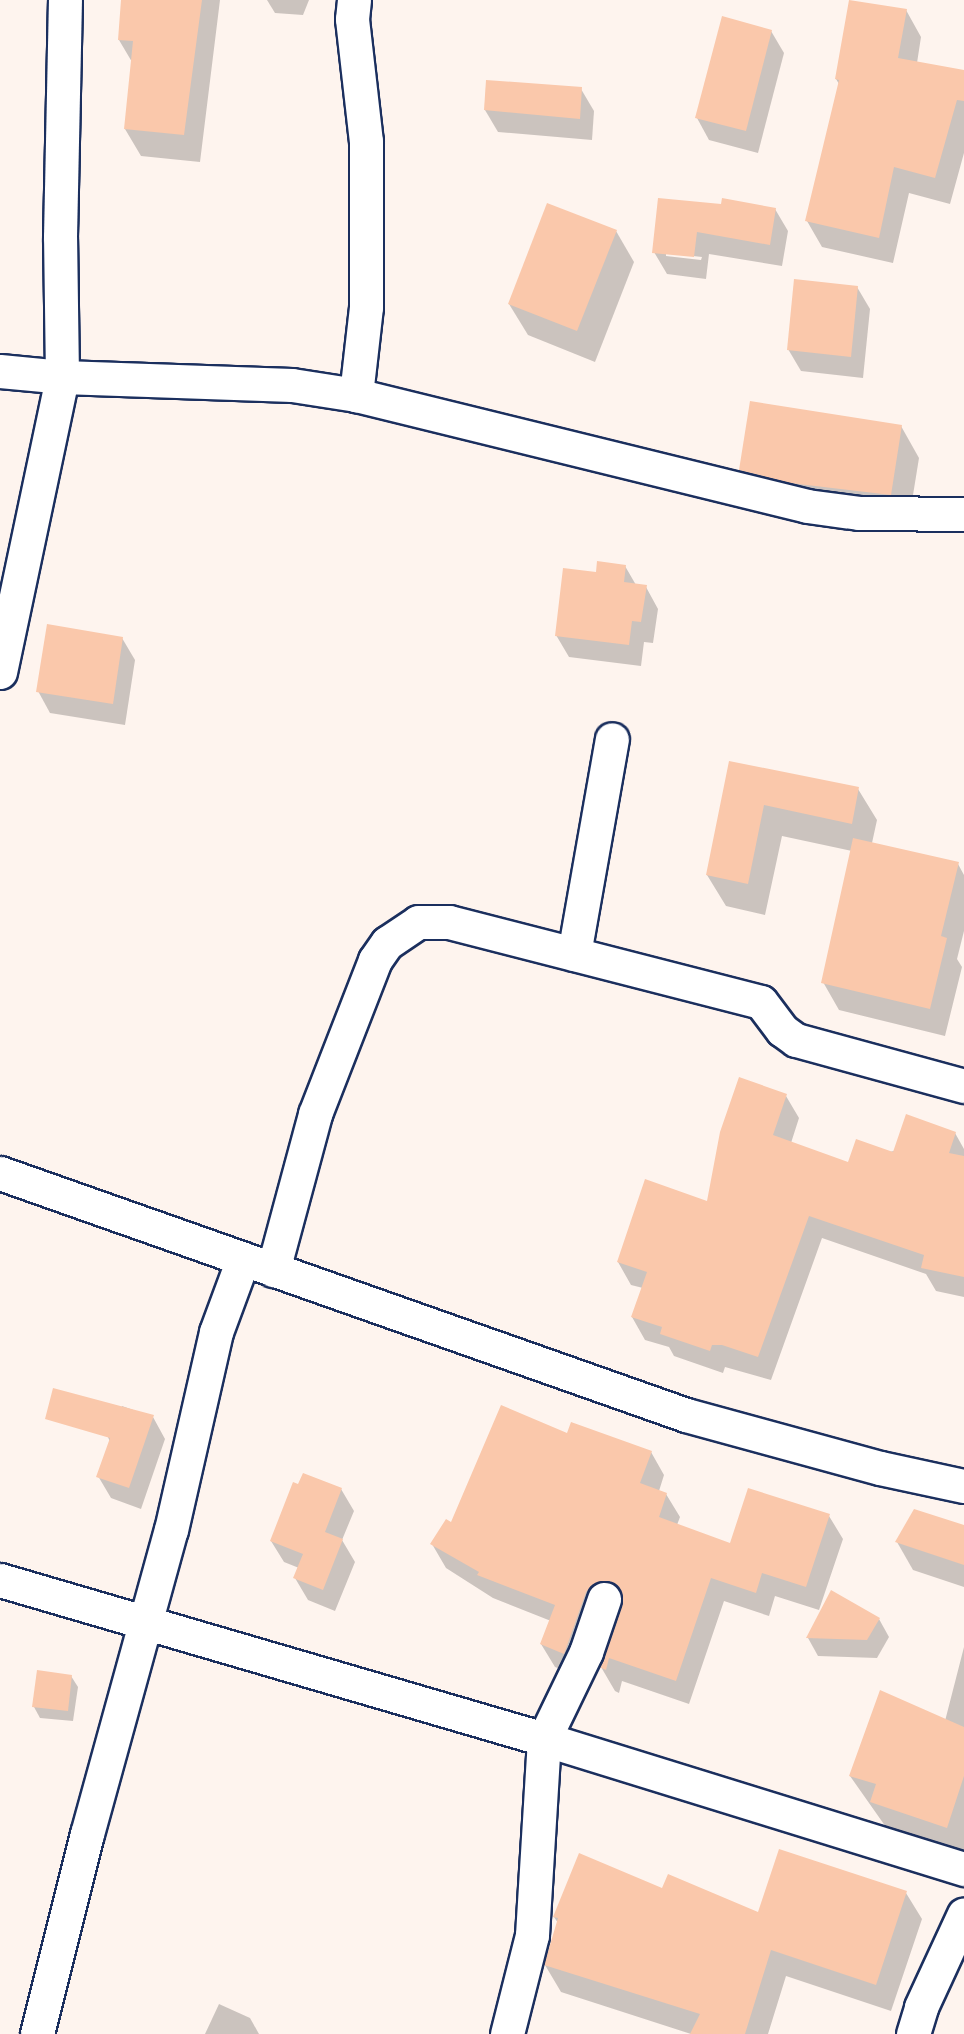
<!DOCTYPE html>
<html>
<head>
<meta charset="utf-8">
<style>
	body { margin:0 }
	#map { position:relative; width:964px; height:2034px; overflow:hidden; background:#fef4ee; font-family:"Gochi Hand",sans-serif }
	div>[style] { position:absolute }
	.shadow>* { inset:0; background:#0003 }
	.building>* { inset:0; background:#fac8ab }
	.roads { filter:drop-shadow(2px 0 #1b2f5e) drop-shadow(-2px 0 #1b2f5e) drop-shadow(0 2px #1b2f5e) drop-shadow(0 -2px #1b2f5e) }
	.street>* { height:33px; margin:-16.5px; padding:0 16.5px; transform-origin:16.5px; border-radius:16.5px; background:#fff }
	span { translate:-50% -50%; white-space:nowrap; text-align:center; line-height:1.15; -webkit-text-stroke:5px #fff; paint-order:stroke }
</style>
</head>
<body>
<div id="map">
	<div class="shadow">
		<div style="clip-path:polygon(123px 0,220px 0,200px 162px,141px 156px,125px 129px,132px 62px,119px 40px)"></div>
		<div style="clip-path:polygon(267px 0,309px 0,303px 15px,275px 13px)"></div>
		<div style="clip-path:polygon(906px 10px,921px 37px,917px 63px,964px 71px,964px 153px,950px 204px,909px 193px,893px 263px,822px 247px,807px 221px,839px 84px,836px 79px)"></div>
		<div style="clip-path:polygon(771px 31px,784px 53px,758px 153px,709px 140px,697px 118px)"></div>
		<div style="clip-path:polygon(581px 89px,594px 111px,592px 140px,498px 132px,485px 110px)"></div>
		<div style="clip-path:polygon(evenodd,660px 200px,775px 209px,788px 231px,782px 266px,709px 254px,706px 279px,667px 274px,654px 252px,660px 200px,666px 253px,702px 257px,701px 260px,666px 256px,666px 253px)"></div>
		<div style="clip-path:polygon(616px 231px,634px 262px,595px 362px,528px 335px,509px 304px)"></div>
		<div style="clip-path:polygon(857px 287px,870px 309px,863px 378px,801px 371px,788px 349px)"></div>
		<div style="clip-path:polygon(901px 426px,919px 458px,908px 526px,759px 501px,741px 470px)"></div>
		<div style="clip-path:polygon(625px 566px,636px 585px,646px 587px,658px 609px,653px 643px,644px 642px,641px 666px,569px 657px,556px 635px)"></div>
		<div style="clip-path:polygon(122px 638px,135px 660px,125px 725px,50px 713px,38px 691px)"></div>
		<div style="clip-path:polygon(730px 762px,858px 789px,877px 820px,872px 843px,958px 864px,964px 875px,964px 931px,957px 959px,962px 967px,945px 1036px,839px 1010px,823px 982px,852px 851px,782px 836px,765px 915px,726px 906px,707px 875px)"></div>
		<div style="clip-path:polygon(786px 1096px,799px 1118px,791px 1143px,849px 1164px,955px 1133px,964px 1149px,964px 1297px,936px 1291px,926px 1274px,822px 1238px,771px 1380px,725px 1367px,723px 1373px,674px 1356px,669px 1347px,645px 1340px,632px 1317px,643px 1288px,631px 1285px,618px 1262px,708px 1203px)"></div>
		<div style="clip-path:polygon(122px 1406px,153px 1417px,165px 1439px,141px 1509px,111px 1498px,98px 1476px,110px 1442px,108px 1437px)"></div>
		<div style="clip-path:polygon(567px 1435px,651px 1452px,664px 1475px,659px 1491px,666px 1494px,680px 1517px,677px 1525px,731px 1545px,829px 1516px,843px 1539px,819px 1610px,775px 1596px,769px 1616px,724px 1601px,689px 1704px,622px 1681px,619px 1693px,615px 1691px,601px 1667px,624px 1604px,605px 1608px,578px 1676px,555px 1667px,541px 1644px,551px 1621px,493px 1598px,446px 1568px,432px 1544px,451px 1524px)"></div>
		<div style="clip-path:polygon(304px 1475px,341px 1489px,354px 1511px,342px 1540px,355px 1562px,335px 1611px,308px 1600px,295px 1578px,299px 1568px,284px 1562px,271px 1541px)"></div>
		<div style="clip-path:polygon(964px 1527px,964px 1587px,913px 1570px,897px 1542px)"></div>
		<div style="clip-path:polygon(879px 1619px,889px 1637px,877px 1658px,818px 1656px,808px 1638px)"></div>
		<div style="clip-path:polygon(964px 1647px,964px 1851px,963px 1855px,888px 1830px,850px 1776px,945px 1721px)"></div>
		<div style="clip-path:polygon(71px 1676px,78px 1687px,73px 1721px,40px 1718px,34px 1707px)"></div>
		<div style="clip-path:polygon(906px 1893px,922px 1919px,891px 2011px,786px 1976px,768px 2034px,691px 2034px,561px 1992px,545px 1965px,558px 1923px,554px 1917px,759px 1914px)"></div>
		<div style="clip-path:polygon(219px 2004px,250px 2018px,259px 2034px,205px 2034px)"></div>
	</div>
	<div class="building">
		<div style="clip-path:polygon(121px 0,202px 0,184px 135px,124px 129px,133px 41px,118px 40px)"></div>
		<div style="clip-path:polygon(849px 0,907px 9px,898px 58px,964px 70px,964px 101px,957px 100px,935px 178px,894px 167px,879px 238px,805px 221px,839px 80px,835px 79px)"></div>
		<div style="clip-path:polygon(722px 16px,772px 30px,746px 131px,695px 118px)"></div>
		<div style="clip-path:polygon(486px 80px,582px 87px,580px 119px,484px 110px)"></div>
		<div style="clip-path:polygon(658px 198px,721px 204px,722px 198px,776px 208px,770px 245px,697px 232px,694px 257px,652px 253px)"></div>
		<div style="clip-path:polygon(547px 203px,617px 230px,577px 331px,508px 304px)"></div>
		<div style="clip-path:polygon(794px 279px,858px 286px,851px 357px,787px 350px)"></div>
		<div style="clip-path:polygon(750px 401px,902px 425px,891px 495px,790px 483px,739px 470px)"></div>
		<div style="clip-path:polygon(597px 561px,626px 565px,624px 582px,647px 585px,641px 622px,632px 621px,629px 645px,555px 636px,563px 568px,596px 572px)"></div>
		<div style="clip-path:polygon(47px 624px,123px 637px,113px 704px,36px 692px)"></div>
		<div style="clip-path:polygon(729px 761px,859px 787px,852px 824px,764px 805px,748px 884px,706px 875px)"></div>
		<div style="clip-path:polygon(853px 838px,959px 862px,941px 936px,947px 938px,930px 1009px,821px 983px)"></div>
		<div style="clip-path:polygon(739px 1077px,787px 1094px,773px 1135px,848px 1162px,856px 1139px,893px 1152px,906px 1114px,956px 1132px,949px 1153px,964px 1156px,964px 1277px,921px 1268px,924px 1255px,809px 1216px,758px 1357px,722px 1345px,712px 1345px,710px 1351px,660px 1334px,662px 1327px,631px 1317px,647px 1272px,617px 1262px,645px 1179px,707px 1201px,720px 1132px)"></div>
		<div style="clip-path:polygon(53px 1388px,154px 1415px,129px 1488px,96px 1477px,110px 1438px,45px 1419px)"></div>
		<div style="clip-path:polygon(501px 1405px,567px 1433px,571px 1422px,652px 1451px,640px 1483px,667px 1493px,659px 1517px,730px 1543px,748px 1488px,830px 1514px,806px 1587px,762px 1573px,756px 1593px,711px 1578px,676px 1681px,609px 1658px,606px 1670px,599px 1667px,622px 1604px,618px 1587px,609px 1581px,592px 1585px,586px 1592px,564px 1654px,540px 1644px,555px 1605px,477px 1575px,479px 1572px,430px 1544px,446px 1519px,451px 1522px)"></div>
		<div style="clip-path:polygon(303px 1473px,342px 1488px,325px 1532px,343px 1539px,323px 1590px,293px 1578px,303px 1554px,270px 1541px,293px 1482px,298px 1484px)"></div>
		<div style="clip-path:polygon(914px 1509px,964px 1525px,964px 1565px,895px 1542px)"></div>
		<div style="clip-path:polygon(831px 1590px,880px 1618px,867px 1640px,806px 1638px)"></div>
		<div style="clip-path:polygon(37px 1670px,72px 1675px,68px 1711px,32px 1707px)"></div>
		<div style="clip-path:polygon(880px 1690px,964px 1727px,964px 1776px,947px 1828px,870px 1802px,876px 1784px,849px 1776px)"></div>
		<div style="clip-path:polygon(779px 1849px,907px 1891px,876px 1985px,771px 1950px,745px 2034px,690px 2034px,700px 2014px,544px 1965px,558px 1918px,553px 1917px,579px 1853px,662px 1888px,668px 1874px,758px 1912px)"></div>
	</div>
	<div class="roads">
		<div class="street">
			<div style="left:354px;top:0;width:19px;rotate:96deg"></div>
			<div style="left:352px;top:19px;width:123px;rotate:83.5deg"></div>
			<div style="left:366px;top:141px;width:166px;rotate:90deg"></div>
			<div style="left:366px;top:307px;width:89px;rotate:96.5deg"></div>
			<div style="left:0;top:371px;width:62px;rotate:5.5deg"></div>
			<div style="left:62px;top:377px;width:230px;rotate:2deg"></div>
			<div style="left:292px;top:385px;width:65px;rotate:8.9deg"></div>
			<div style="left:356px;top:395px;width:464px;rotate:13.8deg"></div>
			<div style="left:807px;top:506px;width:52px;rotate:7.7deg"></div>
			<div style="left:859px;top:513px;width:105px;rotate:0.5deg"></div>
			<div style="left:0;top:672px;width:301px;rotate:-78.1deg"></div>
			<div style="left:62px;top:377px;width:140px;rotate:-90.8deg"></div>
			<div style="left:60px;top:237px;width:237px;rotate:-88.8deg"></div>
			<div style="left:574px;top:954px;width:218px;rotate:-80deg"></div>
			<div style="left:0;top:1173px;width:727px;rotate:19.43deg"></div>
			<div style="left:686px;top:1415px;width:201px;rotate:15.3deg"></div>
			<div style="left:880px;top:1468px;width:86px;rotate:12.1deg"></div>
			<div style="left:273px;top:1270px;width:162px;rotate:-74.9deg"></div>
			<div style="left:315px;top:1114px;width:165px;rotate:-68.7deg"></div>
			<div style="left:375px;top:960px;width:21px;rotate:-55deg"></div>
			<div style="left:387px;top:943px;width:37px;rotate:-34deg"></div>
			<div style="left:418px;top:922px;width:31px"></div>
			<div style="left:449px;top:922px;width:322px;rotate:14.4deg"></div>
			<div style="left:761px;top:1002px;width:35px;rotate:53deg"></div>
			<div style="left:782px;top:1030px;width:17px;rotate:36deg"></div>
			<div style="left:796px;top:1040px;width:174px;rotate:15.3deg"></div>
			<div style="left:0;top:1580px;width:567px;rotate:16.29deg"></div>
			<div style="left:544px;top:1739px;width:440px;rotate:17.2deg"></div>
			<div style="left:37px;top:2034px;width:206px;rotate:-76deg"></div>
			<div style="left:87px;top:1834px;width:315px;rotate:-74.6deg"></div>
			<div style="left:171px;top:1530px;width:203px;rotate:-77.2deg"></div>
			<div style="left:216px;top:1332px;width:78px;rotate:-69.7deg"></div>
			<div style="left:507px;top:2034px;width:102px;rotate:-75.8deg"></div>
			<div style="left:532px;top:1935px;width:196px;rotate:-86.5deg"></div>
			<div style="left:544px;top:1739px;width:97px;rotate:-64.2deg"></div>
			<div style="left:586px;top:1652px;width:56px;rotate:-71.2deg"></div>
			<div style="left:913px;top:2034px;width:28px;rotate:-73deg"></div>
			<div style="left:921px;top:2007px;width:102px;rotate:-65.2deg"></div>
		</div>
	</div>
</div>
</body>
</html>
